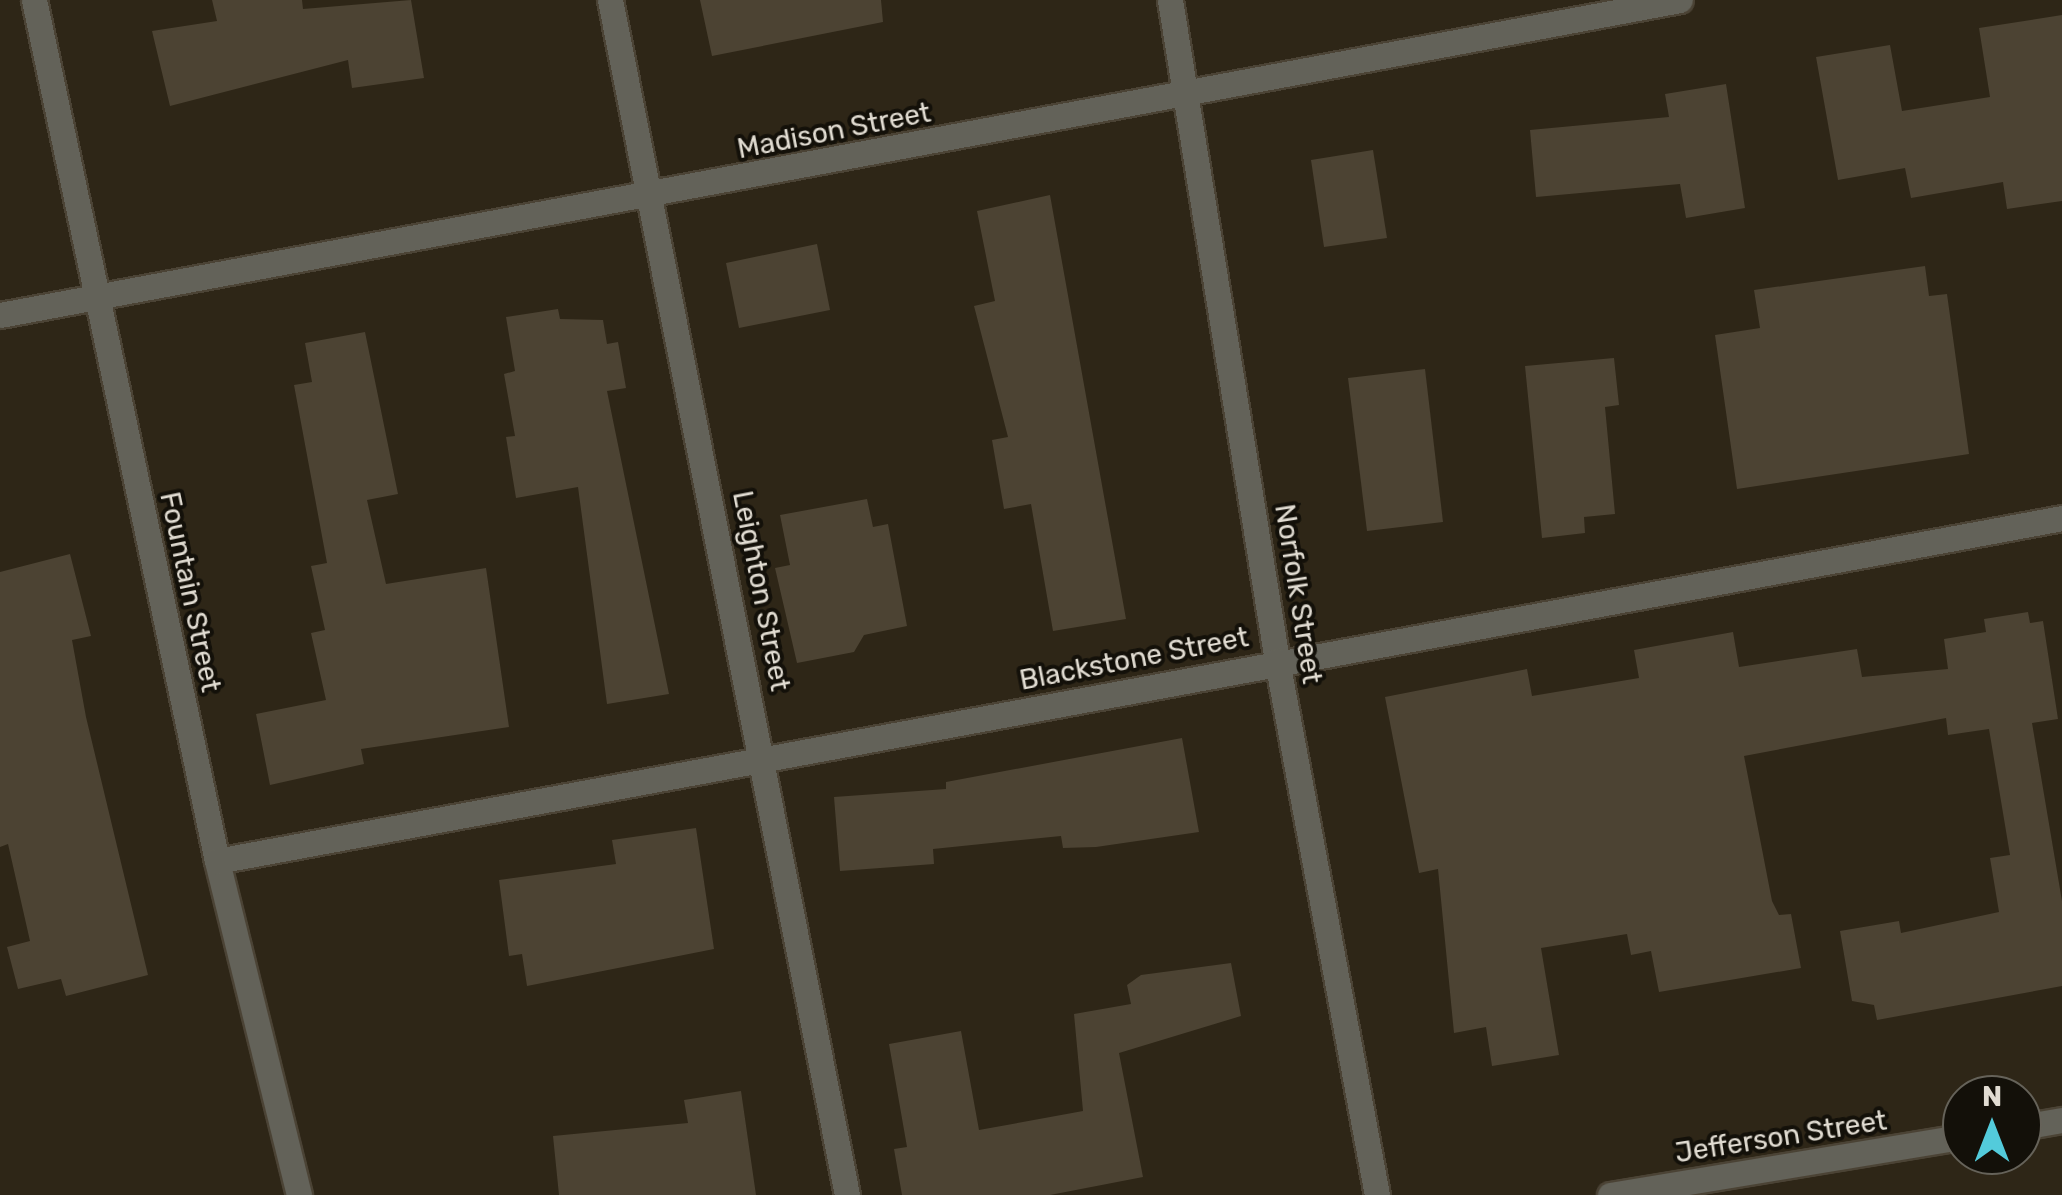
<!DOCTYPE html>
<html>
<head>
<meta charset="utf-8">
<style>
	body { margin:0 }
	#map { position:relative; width:2062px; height:1195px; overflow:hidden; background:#2e2617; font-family:Rubik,sans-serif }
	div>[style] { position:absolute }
	.building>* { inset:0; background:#4c4333 }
	.roads { filter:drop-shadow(2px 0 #4b4335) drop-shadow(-2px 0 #4b4335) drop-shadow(0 2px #4b4335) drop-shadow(0 -2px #4b4335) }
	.minor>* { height:25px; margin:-12.5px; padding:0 12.5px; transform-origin:12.5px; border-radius:12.5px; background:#636259 }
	span { translate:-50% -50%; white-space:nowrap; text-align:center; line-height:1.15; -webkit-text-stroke:8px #131009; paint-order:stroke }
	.street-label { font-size:28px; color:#e1dcd2 }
	.north { position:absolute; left:1942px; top:1075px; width:100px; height:100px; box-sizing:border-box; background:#131009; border:2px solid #656259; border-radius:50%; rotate:0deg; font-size:28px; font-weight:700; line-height:40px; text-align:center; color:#e1dcd2 }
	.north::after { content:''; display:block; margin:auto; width:35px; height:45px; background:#53cbdb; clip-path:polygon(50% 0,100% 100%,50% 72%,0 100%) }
</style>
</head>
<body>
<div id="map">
	<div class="building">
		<div style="clip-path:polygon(212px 0,302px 0,303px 9px,411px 0,424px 78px,352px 88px,348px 60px,170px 106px,152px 31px,217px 21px)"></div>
		<div style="clip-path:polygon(700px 0,881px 0,883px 22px,712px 56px)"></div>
		<div style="clip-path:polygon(2062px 15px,2062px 201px,2007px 209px,2003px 182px,1911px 198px,1905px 168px,1838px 180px,1816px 57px,1890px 45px,1902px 111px,1990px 97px,1979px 28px)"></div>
		<div style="clip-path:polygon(1726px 84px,1745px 208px,1686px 218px,1680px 184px,1536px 197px,1530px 130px,1669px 117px,1665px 94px)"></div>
		<div style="clip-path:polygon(1373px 150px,1387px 238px,1324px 247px,1311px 160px)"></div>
		<div style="clip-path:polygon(1050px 195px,1126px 619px,1053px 631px,1031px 504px,1004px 509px,992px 440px,1008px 437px,974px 306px,995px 301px,977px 211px)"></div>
		<div style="clip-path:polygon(817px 244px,830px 310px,739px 328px,726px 263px)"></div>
		<div style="clip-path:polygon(1925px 266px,1929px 296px,1947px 294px,1969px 454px,1737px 489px,1715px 335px,1760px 328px,1754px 290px)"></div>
		<div style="clip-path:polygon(558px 309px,560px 319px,603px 320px,607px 344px,618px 342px,626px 388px,607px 391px,669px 694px,607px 704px,578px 487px,516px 498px,506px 437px,515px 436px,504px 374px,515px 371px,506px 317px)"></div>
		<div style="clip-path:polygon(365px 332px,398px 494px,367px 500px,386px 584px,486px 568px,509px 727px,361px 749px,364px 764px,270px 785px,256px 714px,326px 700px,311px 633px,325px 630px,311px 566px,327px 563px,294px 385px,312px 382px,305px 343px)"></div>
		<div style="clip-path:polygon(1614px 358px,1619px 405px,1605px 407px,1615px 514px,1584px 517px,1585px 533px,1542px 538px,1525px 366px)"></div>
		<div style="clip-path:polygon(1425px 369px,1443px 522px,1367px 531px,1348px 378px)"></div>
		<div style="clip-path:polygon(867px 499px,873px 527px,888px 524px,907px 626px,864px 635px,854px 652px,797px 663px,775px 568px,790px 565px,780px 515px)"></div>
		<div style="clip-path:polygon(70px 554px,91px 636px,72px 640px,86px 717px,148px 975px,66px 996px,61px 979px,18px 989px,7px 947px,30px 941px,8px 844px,0 847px,0 572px)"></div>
		<div style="clip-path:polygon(2028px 612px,2030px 623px,2043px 621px,2058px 719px,2032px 723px,2062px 901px,2062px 986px,1877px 1020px,1874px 1005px,1852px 1001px,1840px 931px,1899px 921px,1901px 933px,1999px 912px,1990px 858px,2010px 855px,1989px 729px,1948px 735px,1946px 718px,1744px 756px,1772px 901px,1779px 915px,1791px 914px,1801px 968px,1659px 992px,1651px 951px,1631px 955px,1627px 934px,1541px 948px,1559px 1055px,1492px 1066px,1486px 1027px,1454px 1033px,1438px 869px,1419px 873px,1385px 697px,1527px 669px,1532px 696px,1639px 678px,1634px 650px,1733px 632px,1739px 667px,1857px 649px,1862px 677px,1948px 669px,1944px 639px,1986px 632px,1984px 619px)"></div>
		<div style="clip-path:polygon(1182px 738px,1199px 832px,1096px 847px,1063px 848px,1061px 836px,933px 849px,934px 864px,840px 871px,834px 797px,946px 789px,946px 782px)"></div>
		<div style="clip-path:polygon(696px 828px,714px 949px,527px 986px,522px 954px,509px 956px,499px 880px,616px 864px,612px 840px)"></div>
		<div style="clip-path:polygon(1231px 963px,1241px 1016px,1119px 1053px,1143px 1177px,1050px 1195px,902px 1195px,894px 1149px,907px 1147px,889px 1044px,961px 1031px,979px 1130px,1083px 1111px,1074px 1014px,1131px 1004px,1127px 985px,1141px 975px)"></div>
		<div style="clip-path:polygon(741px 1091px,756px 1195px,559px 1195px,553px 1136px,688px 1123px,684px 1100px)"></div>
	</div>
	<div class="roads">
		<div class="minor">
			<div style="left:34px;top:0;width:880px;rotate:78deg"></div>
			<div style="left:217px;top:861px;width:344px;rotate:76.2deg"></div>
			<div style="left:610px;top:0;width:1218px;rotate:78.78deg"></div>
			<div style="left:1170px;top:0;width:670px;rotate:80.8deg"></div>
			<div style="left:1277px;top:661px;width:543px;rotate:79.39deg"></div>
			<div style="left:0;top:315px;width:1709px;rotate:-10.62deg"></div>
			<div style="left:217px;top:861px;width:1877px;rotate:-10.53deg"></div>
			<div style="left:2022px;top:1127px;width:41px;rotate:-9.9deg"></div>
			<div style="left:1610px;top:1195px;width:357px;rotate:-9.4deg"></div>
		</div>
	</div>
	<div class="street-label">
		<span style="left:834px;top:131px;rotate:-11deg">Madison Street</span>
		<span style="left:761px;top:591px;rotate:79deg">Leighton Street</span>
		<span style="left:190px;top:592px;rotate:78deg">Fountain Street</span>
		<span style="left:1298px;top:594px;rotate:81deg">Norfolk Street</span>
		<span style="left:1134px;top:659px;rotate:-11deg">Blackstone Street</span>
		<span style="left:1781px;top:1137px;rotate:-9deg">Jefferson Street</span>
	</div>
	<div class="north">N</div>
</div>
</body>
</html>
